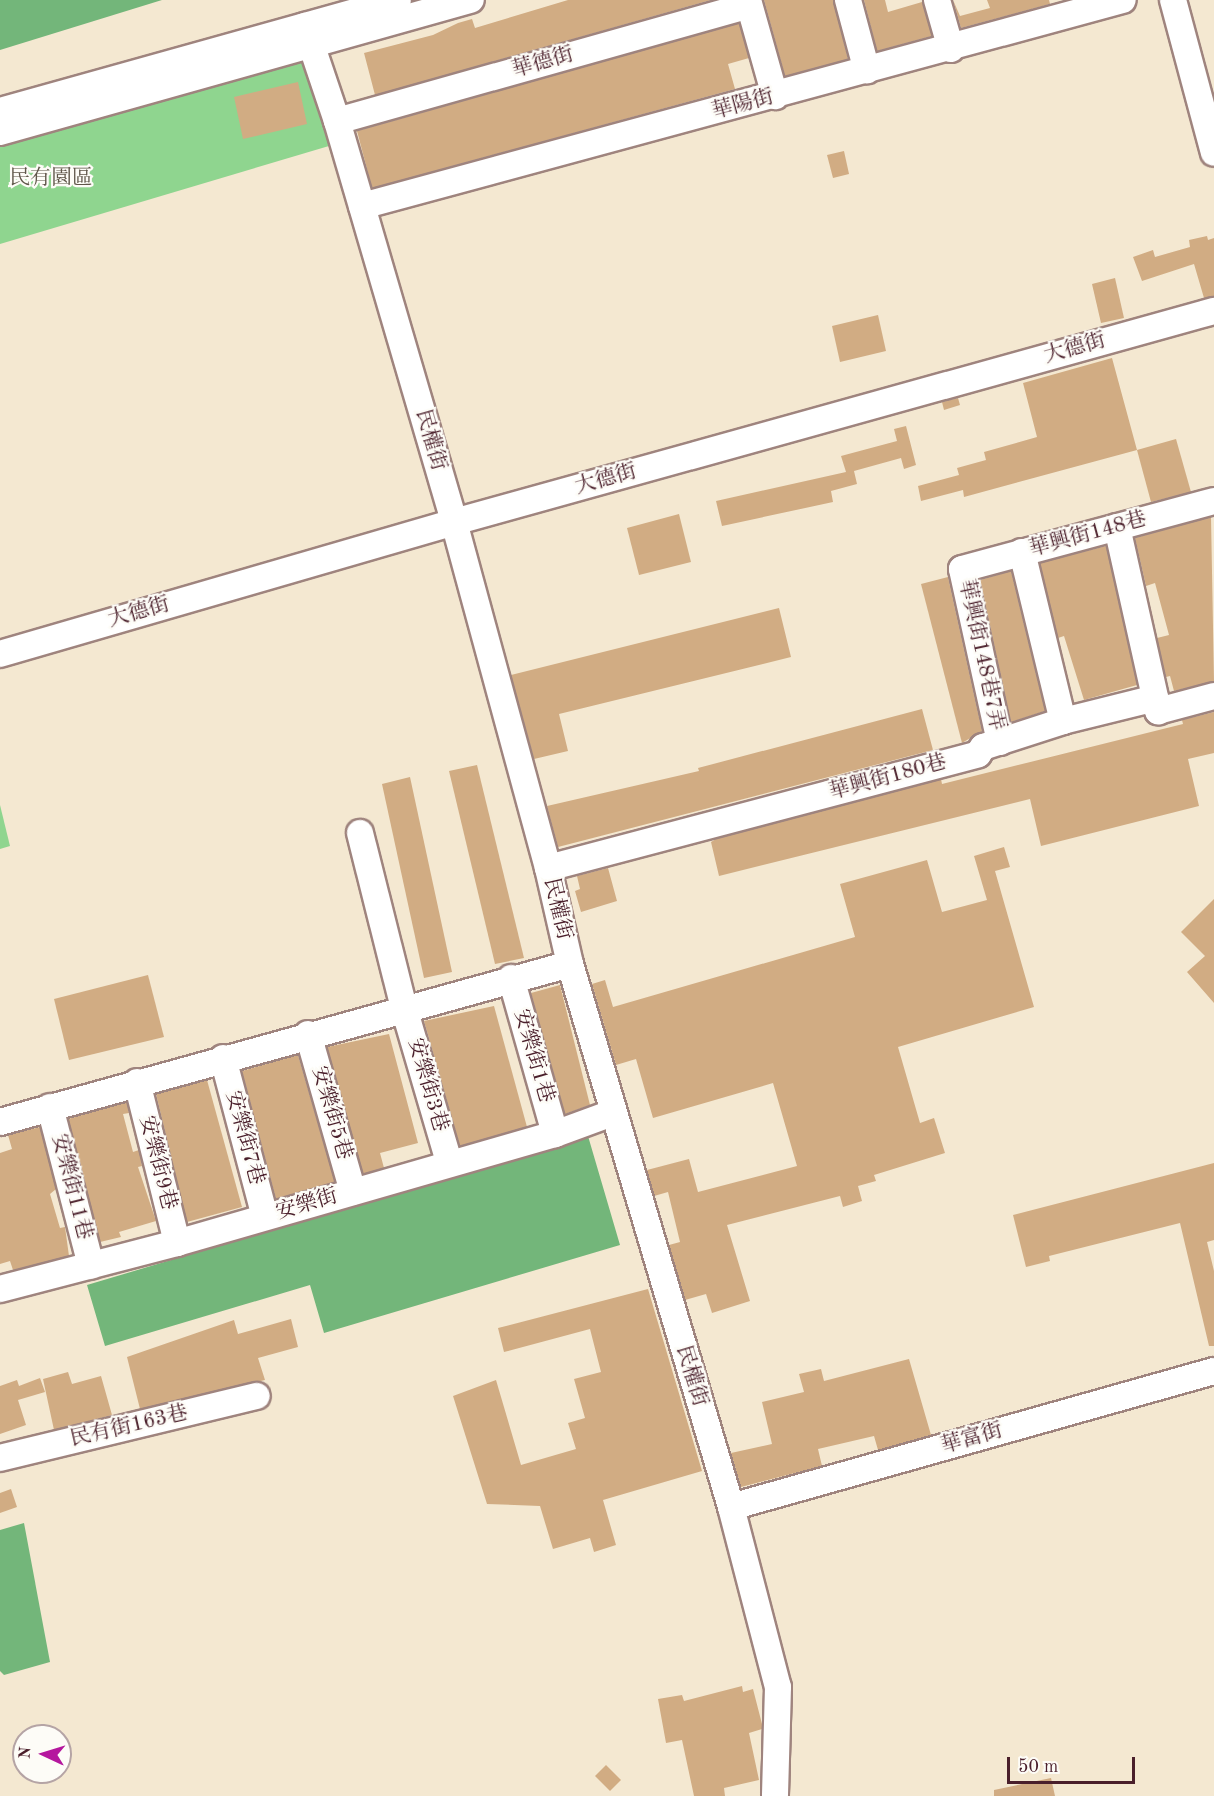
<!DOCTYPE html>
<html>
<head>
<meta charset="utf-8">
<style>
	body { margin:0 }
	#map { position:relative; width:1214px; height:1796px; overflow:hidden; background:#f4e8d1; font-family:"Old Standard TT","Noto Serif TC",serif }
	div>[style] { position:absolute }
	.green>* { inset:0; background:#8fd58f }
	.forest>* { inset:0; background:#73b67a }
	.building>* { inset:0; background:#d1ac83 }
	.roads { filter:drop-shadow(2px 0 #9f847e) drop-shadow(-2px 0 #9f847e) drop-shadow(0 2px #9f847e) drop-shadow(0 -2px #9f847e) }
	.minor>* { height:26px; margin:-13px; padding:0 13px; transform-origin:13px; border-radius:13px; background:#fff }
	span { translate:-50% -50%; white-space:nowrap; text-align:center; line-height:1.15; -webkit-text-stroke:4.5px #fdfcf7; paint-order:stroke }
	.street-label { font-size:21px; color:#4a1f2b }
	.park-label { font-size:21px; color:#5f5649 }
	.north { position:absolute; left:12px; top:1724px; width:60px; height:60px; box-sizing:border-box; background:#fdfcf7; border:2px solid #b5a4a5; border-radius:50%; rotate:274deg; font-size:16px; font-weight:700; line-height:24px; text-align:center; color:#4a1f2b }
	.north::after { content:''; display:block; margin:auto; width:21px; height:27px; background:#b5179e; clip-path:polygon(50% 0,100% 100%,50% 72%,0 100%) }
	.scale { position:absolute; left:1007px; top:1757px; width:128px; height:27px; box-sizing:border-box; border:3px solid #4a1f2b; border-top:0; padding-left:8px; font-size:18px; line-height:21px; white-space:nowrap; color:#4a1f2b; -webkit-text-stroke:4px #fdfcf7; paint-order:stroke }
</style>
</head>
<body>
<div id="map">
	<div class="green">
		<div style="clip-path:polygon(302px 58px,339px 143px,0 244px,0 145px)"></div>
		<div style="clip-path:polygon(0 805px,10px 846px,0 849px)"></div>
	</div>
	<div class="forest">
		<div style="clip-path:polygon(0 0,162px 0,0 50px)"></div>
		<div style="clip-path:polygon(588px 1136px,620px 1245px,324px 1333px,310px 1285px,105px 1346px,87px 1285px)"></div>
		<div style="clip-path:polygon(24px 1523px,50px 1662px,4px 1675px,0 1671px,0 1530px)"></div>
	</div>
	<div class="building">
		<div style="clip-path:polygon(568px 0,711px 0,375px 95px,364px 53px,433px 35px,458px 23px,472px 19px,475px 28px)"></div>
		<div style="clip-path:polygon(764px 0,833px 0,848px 59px,785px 76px)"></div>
		<div style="clip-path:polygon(864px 0,885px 0,888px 12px,922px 2px,932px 36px,877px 51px)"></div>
		<div style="clip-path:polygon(953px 0,960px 16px,990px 8px,987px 0,1049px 0,1050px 4px,961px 28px)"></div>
		<div style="clip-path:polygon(739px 23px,749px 58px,728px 64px,735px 89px,372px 188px,357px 131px)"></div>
		<div style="clip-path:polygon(298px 82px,307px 124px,243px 139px,234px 97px)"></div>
		<div style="clip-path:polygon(844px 151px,849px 174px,833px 178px,827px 155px)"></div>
		<div style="clip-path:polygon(1207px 236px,1208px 240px,1214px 238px,1214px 296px,1204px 298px,1194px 264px,1142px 281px,1133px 257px,1153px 250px,1155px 257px,1190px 247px,1189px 240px)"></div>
		<div style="clip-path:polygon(1115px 278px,1124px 318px,1101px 323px,1092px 284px)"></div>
		<div style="clip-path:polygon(878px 315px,886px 351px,840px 362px,832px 326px)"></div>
		<div style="clip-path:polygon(1112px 358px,1137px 450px,964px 497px,963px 490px,921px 501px,918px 486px,959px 475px,957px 468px,986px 460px,984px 452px,1037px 437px,1023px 383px)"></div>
		<div style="clip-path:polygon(958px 398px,960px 405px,944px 410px,942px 402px)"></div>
		<div style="clip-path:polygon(906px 426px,916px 465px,904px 469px,901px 458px,854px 471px,857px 484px,831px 491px,833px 502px,722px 526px,716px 501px,846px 472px,841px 456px,897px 441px,894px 429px)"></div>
		<div style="clip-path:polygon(1176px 439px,1191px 492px,1151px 502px,1137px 450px)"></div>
		<div style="clip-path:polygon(679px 514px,691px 562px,639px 575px,627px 528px)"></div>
		<div style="clip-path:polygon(1211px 517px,1214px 681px,1174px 691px,1170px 676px,1166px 677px,1157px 638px,1169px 635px,1155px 583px,1146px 586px,1135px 538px)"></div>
		<div style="clip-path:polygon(1106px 546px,1137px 685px,1084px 700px,1064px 636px,1058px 638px,1040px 563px)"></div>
		<div style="clip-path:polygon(1011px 571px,1045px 711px,1011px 722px,980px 580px)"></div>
		<div style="clip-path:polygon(948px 577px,982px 731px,962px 743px,921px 584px)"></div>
		<div style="clip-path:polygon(779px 608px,791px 657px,559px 714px,568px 751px,534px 759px,511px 675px)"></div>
		<div style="clip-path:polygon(922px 709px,933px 750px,558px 847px,547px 806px,699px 771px,698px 768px)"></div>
		<div style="clip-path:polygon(1214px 712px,1214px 753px,1188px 759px,1199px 806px,1041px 846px,1030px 799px,719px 876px,711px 842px,716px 839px,941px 779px,942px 784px,1183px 724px,1182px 720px)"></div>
		<div style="clip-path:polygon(477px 765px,524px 958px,495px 964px,449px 771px)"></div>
		<div style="clip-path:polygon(410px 777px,452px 972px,424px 978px,382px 784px)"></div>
		<div style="clip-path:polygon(1004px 847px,1010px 867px,995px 871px,1034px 1007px,898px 1047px,920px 1123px,934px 1118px,945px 1153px,874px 1175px,876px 1181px,858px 1186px,862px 1201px,843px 1207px,840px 1196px,727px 1225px,750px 1301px,712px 1313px,706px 1294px,685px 1300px,669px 1245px,680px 1242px,668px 1192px,654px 1196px,647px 1170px,689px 1159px,698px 1192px,797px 1166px,773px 1083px,653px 1118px,636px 1059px,616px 1065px,592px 984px,605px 980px,613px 1007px,855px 937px,840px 884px,927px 860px,942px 912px,987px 900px,974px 856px)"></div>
		<div style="clip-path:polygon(608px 868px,617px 901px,581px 912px,575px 891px,580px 889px,577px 876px)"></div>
		<div style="clip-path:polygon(1214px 899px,1214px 1003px,1187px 972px,1205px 956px,1181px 932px)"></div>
		<div style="clip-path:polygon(148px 975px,164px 1037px,69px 1060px,54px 999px)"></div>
		<div style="clip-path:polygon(560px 985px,590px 1105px,565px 1114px,531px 993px)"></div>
		<div style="clip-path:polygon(494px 1006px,527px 1127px,460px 1146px,424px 1021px)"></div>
		<div style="clip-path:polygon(389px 1034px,418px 1143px,380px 1153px,384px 1168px,363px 1174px,327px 1047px)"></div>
		<div style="clip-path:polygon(298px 1055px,335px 1182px,276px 1199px,242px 1071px)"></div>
		<div style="clip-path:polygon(207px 1080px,242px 1207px,187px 1222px,156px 1094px)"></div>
		<div style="clip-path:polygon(127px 1102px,129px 1113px,123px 1114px,133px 1152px,139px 1150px,142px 1166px,138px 1167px,156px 1221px,119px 1232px,121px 1237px,100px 1242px,68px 1119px)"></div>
		<div style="clip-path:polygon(40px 1127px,56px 1189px,50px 1194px,60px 1228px,65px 1227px,69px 1256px,13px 1270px,10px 1261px,0 1264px,0 1153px,12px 1149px,8px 1135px)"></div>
		<div style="clip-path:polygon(1214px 1163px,1214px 1240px,1207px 1242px,1214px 1271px,1214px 1346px,1209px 1346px,1180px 1223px,1049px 1256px,1050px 1261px,1026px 1267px,1013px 1215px)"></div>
		<div style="clip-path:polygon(648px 1289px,702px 1471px,603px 1500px,616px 1545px,594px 1552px,590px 1538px,553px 1549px,540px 1506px,487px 1504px,453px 1396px,496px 1380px,521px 1465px,576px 1449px,568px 1423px,585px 1418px,574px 1379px,601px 1372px,590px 1329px,504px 1352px,498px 1328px)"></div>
		<div style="clip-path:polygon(291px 1319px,298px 1347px,258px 1358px,265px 1380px,140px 1409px,127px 1357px,234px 1320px,238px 1334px)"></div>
		<div style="clip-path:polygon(909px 1359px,931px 1435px,878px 1450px,874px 1436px,818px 1449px,822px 1466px,741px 1487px,731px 1453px,772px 1444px,762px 1402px,804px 1392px,799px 1374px,821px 1369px,824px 1381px)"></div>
		<div style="clip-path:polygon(68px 1372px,72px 1384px,101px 1376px,112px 1415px,54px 1430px,43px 1379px)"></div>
		<div style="clip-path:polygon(40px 1378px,45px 1392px,18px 1400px,26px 1425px,0 1434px,0 1386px,17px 1380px,19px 1386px)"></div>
		<div style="clip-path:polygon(11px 1489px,17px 1507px,0 1513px,0 1493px)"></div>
		<div style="clip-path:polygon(742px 1686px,743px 1692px,753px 1689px,762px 1724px,762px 1729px,749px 1733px,759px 1780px,724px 1788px,725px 1796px,694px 1796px,682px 1740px,666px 1743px,658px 1699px,682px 1695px,684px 1701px)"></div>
		<div style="clip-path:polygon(606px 1765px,621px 1780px,610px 1791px,595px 1776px)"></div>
		<div style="clip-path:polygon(1051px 1778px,1055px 1796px,994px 1796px,994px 1790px)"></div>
	</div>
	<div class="roads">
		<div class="minor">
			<div style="left:748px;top:0;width:100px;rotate:74.3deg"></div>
			<div style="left:848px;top:0;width:73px;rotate:75deg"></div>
			<div style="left:937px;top:0;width:51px;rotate:74.1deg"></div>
			<div style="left:1173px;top:0;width:158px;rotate:75deg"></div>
			<div style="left:305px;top:26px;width:100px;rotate:71.4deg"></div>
			<div style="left:337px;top:121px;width:418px;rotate:73.7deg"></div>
			<div style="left:454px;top:522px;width:359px;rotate:74.8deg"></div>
			<div style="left:548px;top:868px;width:98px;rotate:77.1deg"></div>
			<div style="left:570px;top:964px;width:566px;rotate:73.48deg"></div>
			<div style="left:731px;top:1507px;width:186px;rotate:75.4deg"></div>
			<div style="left:778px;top:1687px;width:109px;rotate:91.6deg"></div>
			<div style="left:0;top:111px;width:413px;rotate:-15.6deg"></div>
			<div style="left:337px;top:121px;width:428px;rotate:-15.7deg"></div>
			<div style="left:0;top:132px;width:489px;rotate:-15.7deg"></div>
			<div style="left:362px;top:206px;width:788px;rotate:-15.15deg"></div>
			<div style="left:1117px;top:527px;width:189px;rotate:77.4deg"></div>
			<div style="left:1158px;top:711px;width:58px;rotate:-15deg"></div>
			<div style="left:1022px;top:552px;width:174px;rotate:76.4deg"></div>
			<div style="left:0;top:654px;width:473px;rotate:-16.2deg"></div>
			<div style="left:454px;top:522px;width:789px;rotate:-15.52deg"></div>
			<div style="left:1000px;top:742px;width:177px;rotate:-102.4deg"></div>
			<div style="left:962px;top:569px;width:261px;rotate:-15.1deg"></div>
			<div style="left:360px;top:833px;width:180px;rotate:75.9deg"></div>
			<div style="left:404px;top:1008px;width:160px;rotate:73.7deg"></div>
			<div style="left:548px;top:868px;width:445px;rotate:-14.8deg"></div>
			<div style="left:978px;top:754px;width:9px;rotate:-54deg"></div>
			<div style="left:983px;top:747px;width:84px;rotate:-18deg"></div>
			<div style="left:1063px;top:721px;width:95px;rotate:-14deg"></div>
			<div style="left:511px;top:978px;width:162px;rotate:74.2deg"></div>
			<div style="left:308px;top:1034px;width:164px;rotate:74.1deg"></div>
			<div style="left:223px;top:1058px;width:164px;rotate:75.2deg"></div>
			<div style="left:137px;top:1082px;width:166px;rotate:76deg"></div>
			<div style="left:50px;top:1107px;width:164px;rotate:75.5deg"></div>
			<div style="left:0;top:1122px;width:591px;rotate:-15.49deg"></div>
			<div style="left:0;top:1289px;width:183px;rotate:-14.6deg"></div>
			<div style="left:177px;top:1243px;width:393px;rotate:-16.1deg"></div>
			<div style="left:555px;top:1134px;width:61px;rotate:-20.2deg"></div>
			<div style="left:0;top:1458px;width:264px;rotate:-13.6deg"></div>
			<div style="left:731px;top:1507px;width:502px;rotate:-15.73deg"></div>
		</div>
	</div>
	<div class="street-label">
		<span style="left:543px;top:63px;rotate:-16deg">華德街</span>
		<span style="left:743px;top:105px;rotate:-15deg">華陽街</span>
		<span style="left:1075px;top:349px;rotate:-16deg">大德街</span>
		<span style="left:430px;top:440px;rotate:74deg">民權街</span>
		<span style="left:606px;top:480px;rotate:-16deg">大德街</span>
		<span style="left:1088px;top:535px;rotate:-15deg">華興街148巷</span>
		<span style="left:139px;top:613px;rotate:-16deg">大德街</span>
		<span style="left:981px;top:655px;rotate:78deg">華興街148巷7弄</span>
		<span style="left:888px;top:778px;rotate:-15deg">華興街180巷</span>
		<span style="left:557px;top:909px;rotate:77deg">民權街</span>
		<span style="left:533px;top:1056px;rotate:74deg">安樂街1巷</span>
		<span style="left:427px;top:1085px;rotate:74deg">安樂街3巷</span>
		<span style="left:331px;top:1113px;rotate:74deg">安樂街5巷</span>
		<span style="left:244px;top:1138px;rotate:75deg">安樂街7巷</span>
		<span style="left:157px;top:1163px;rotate:76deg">安樂街9巷</span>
		<span style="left:71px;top:1187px;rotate:76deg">安樂街11巷</span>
		<span style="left:307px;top:1205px;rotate:-16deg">安樂街</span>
		<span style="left:691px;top:1376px;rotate:73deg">民權街</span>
		<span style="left:129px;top:1427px;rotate:-13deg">民有街163巷</span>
		<span style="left:972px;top:1439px;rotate:-16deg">華富街</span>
	</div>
	<div class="park-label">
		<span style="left:51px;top:179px">民有園區</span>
	</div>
	<div class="north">N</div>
	<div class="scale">50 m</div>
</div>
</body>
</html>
